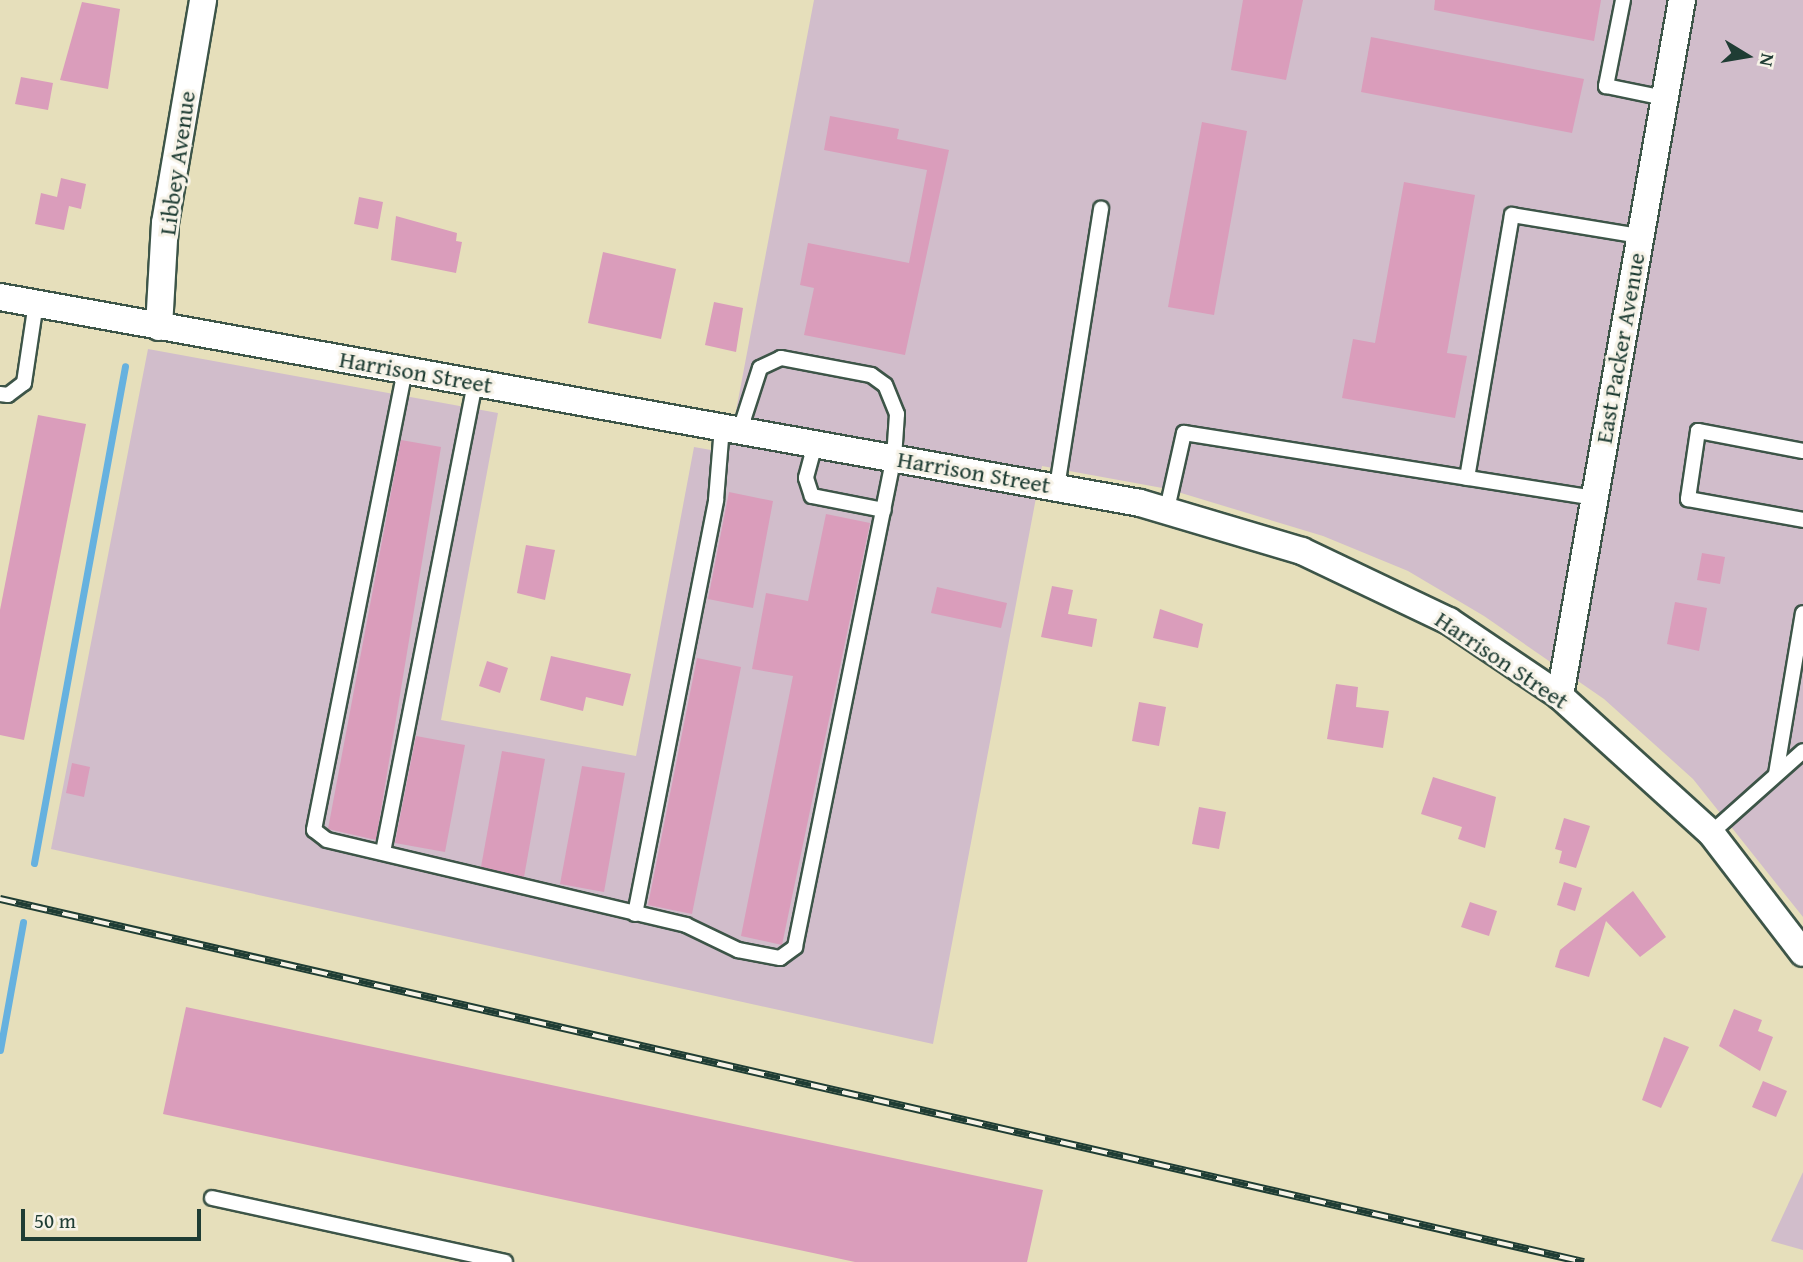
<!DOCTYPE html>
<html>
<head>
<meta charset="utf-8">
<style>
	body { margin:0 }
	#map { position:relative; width:1803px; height:1262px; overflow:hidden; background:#e6dfbb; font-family:"Gentium Book Plus",serif }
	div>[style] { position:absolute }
	.industrial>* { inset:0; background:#d1bdcb }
	.stream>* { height:7px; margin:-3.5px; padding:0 3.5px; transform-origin:3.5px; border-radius:3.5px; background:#66b1df }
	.building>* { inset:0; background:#da9dbb }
	.roads { filter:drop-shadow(2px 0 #3d5548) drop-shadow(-2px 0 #3d5548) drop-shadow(0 2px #3d5548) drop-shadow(0 -2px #3d5548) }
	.service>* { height:14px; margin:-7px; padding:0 7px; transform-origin:7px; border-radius:7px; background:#fff }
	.minor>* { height:26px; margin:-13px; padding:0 13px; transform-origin:13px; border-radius:13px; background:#fff }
	.rail>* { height:8px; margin-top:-4px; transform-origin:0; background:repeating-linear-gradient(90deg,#f7f3e8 0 16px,#1f3d34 0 32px); box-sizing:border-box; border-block:2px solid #1f3d34 }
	span { translate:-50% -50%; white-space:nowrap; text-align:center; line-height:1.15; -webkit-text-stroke:6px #f7f3e8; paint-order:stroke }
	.street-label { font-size:24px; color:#1f3d34 }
	.north { position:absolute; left:1712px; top:21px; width:70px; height:70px; -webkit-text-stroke:5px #f7f3e8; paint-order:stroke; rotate:101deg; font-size:19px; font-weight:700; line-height:28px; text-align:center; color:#1f3d34 }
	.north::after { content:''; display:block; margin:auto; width:24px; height:32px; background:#1f3d34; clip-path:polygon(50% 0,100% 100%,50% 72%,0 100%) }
	.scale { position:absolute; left:21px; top:1209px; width:180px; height:32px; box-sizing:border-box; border:4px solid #1f3d34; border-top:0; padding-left:9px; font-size:21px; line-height:24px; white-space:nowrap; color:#1f3d34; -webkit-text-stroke:5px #f7f3e8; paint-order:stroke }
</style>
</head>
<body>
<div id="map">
	<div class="industrial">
		<div style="clip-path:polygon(814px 0,1803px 0,1803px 917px,1693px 779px,1604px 699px,1484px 616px,1408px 571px,1323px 536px,1168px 489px,1042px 466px,933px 1044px,51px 849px,148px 349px,498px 413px,441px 720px,636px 756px,694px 447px,728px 453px)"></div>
		<div style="clip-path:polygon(1803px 1172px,1803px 1250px,1771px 1241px)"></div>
	</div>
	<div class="stream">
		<div style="left:34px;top:863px;width:505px;rotate:-79.62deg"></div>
		<div style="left:0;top:1050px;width:130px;rotate:-79.8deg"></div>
	</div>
	<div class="building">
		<div style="clip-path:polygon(1243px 0,1303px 0,1286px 80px,1231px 70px)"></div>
		<div style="clip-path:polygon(1435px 0,1601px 0,1594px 41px,1434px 10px)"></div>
		<div style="clip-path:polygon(82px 2px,120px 9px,108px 89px,60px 80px)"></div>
		<div style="clip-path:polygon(1371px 37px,1584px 79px,1572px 133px,1361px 92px)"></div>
		<div style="clip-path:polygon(21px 77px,53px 83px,48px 110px,15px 104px)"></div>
		<div style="clip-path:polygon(830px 116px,899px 129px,897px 139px,949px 150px,905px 355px,804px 335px,814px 288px,800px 285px,808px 243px,909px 263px,927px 170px,824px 150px)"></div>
		<div style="clip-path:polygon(1202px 122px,1247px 131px,1214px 315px,1168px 307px)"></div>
		<div style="clip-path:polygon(61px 178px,86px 184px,81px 209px,69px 206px,64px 230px,35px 224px,41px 193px,57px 197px)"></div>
		<div style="clip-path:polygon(1404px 182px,1475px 195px,1447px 353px,1467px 356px,1455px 418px,1342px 398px,1353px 339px,1375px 343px)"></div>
		<div style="clip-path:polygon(359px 197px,383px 202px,378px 229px,354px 224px)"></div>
		<div style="clip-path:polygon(396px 216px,457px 233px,456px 241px,462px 242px,456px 273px,391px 260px)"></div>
		<div style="clip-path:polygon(603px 252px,676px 269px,661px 339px,588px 323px)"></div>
		<div style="clip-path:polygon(714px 302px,743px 308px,736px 352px,705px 345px)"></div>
		<div style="clip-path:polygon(38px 415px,86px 424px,24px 740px,0 735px,0 610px)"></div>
		<div style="clip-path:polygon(401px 440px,441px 447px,376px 840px,328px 829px)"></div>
		<div style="clip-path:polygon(729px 492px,773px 501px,753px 608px,708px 599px)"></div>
		<div style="clip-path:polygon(826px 514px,870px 523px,782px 945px,741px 936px,793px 676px,752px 669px,766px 593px,808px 601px)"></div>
		<div style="clip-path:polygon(526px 545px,555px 550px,545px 600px,517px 593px)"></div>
		<div style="clip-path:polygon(1702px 553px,1725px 557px,1720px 584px,1697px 580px)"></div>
		<div style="clip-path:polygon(1052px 586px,1073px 590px,1068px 614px,1097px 619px,1092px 647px,1041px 637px)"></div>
		<div style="clip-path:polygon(937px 587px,1007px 603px,1001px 628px,931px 613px)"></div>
		<div style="clip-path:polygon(1675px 602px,1707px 608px,1699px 651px,1667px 644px)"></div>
		<div style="clip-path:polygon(1160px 609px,1203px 624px,1198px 648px,1153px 638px)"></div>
		<div style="clip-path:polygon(551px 656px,631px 674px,623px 706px,586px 697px,583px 711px,540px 700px)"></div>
		<div style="clip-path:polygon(697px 658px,741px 667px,692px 914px,648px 905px)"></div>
		<div style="clip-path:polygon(487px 661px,508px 668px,500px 693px,479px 686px)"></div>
		<div style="clip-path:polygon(1336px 684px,1358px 687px,1356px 707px,1389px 711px,1383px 748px,1327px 739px)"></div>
		<div style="clip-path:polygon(1139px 702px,1166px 707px,1159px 746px,1132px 741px)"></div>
		<div style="clip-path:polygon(416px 736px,465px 745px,445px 852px,395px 843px)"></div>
		<div style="clip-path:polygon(502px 751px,545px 759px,524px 877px,481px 867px)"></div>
		<div style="clip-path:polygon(72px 763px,90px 767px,84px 797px,66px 793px)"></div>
		<div style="clip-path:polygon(582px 766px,625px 773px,604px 892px,560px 884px)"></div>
		<div style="clip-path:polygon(1433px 777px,1496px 797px,1485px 848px,1458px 839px,1462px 827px,1421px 814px)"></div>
		<div style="clip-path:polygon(1199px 807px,1226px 812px,1219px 849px,1192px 844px)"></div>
		<div style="clip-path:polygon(1564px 818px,1590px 826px,1576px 868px,1559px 863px,1562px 851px,1555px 849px)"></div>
		<div style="clip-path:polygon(1564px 882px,1582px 888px,1575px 911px,1557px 905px)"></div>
		<div style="clip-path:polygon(1633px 891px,1666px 937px,1640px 957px,1606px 921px,1589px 977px,1555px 967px,1560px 950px)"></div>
		<div style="clip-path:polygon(1470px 902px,1497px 911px,1489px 936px,1461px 927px)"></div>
		<div style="clip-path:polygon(186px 1007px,1043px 1190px,1027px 1262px,855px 1262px,163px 1114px)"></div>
		<div style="clip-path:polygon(1734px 1009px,1762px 1020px,1758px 1031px,1773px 1037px,1760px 1071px,1719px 1046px)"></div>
		<div style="clip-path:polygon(1664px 1037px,1689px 1047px,1661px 1108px,1642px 1100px)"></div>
		<div style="clip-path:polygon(1763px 1081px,1787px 1091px,1776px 1117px,1752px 1107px)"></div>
	</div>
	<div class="roads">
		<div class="service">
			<div style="left:1623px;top:0;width:88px;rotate:101.2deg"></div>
			<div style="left:1606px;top:86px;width:59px;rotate:11.7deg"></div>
			<div style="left:405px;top:370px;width:469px;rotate:101.2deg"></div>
			<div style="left:314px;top:830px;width:16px;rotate:38deg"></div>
			<div style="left:327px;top:840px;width:369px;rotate:13.3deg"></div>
			<div style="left:686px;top:925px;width:58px;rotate:25.7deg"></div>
			<div style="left:738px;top:950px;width:43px;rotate:10.8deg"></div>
			<div style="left:780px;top:958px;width:19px;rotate:-36deg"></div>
			<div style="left:795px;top:947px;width:499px;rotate:-78.6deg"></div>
			<div style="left:894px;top:458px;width:44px;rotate:-86.1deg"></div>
			<div style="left:897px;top:414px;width:31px;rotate:-112deg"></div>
			<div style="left:885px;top:385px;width:17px;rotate:-144deg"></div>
			<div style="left:871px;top:375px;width:92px;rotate:-169.3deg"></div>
			<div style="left:781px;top:358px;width:23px;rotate:155deg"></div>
			<div style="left:760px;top:368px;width:65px;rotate:107.9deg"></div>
			<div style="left:0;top:394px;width:8px;rotate:7deg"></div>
			<div style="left:8px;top:395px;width:20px;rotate:-37deg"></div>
			<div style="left:24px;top:383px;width:81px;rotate:-81.5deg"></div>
			<div style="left:815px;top:444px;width:35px;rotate:105deg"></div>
			<div style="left:806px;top:478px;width:19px;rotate:72deg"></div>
			<div style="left:812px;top:496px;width:73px;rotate:11deg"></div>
			<div style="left:1803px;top:451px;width:107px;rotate:-169.2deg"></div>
			<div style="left:1698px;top:431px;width:69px;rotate:98.4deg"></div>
			<div style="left:1688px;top:499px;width:117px;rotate:10.3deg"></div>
			<div style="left:1467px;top:478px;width:267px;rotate:-80.3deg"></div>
			<div style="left:1512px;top:215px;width:129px;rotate:9.4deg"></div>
			<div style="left:1057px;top:487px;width:282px;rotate:-81deg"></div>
			<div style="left:1167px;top:509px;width:78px;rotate:-77.4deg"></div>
			<div style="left:1184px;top:433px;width:415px;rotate:9deg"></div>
			<div style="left:1776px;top:774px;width:163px;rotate:-80.5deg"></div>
			<div style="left:1711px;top:833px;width:123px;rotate:-41.7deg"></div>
			<div style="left:383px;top:852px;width:479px;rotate:-78.9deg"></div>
			<div style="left:635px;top:914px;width:422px;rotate:-78.9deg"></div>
			<div style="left:716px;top:500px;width:73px;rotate:-85.3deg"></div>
			<div style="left:212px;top:1198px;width:300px;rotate:12.3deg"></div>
		</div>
		<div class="minor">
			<div style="left:0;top:297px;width:1158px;rotate:10.24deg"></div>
			<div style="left:1140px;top:503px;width:169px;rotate:16.5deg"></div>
			<div style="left:1302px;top:551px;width:163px;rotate:25.5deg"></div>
			<div style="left:1449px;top:621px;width:134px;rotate:34deg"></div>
			<div style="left:1560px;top:696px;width:204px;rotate:42.2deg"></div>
			<div style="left:1711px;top:833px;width:151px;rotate:52.5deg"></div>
			<div style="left:159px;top:327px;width:104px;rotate:-86.7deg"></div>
			<div style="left:165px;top:223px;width:226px;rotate:-80.3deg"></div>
			<div style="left:1560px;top:696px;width:707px;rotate:-80.06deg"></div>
		</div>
	</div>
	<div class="rail">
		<div style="left:0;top:899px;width:1625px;rotate:12.91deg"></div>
	</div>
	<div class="street-label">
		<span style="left:177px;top:163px;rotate:-82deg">Libbey Avenue</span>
		<span style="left:1620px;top:348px;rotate:-80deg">East Packer Avenue</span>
		<span style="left:416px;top:372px;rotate:10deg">Harrison Street</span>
		<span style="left:974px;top:472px;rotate:10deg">Harrison Street</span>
		<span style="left:1502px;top:660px;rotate:34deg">Harrison Street</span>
	</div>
	<div class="north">N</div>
	<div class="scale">50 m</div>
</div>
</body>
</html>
